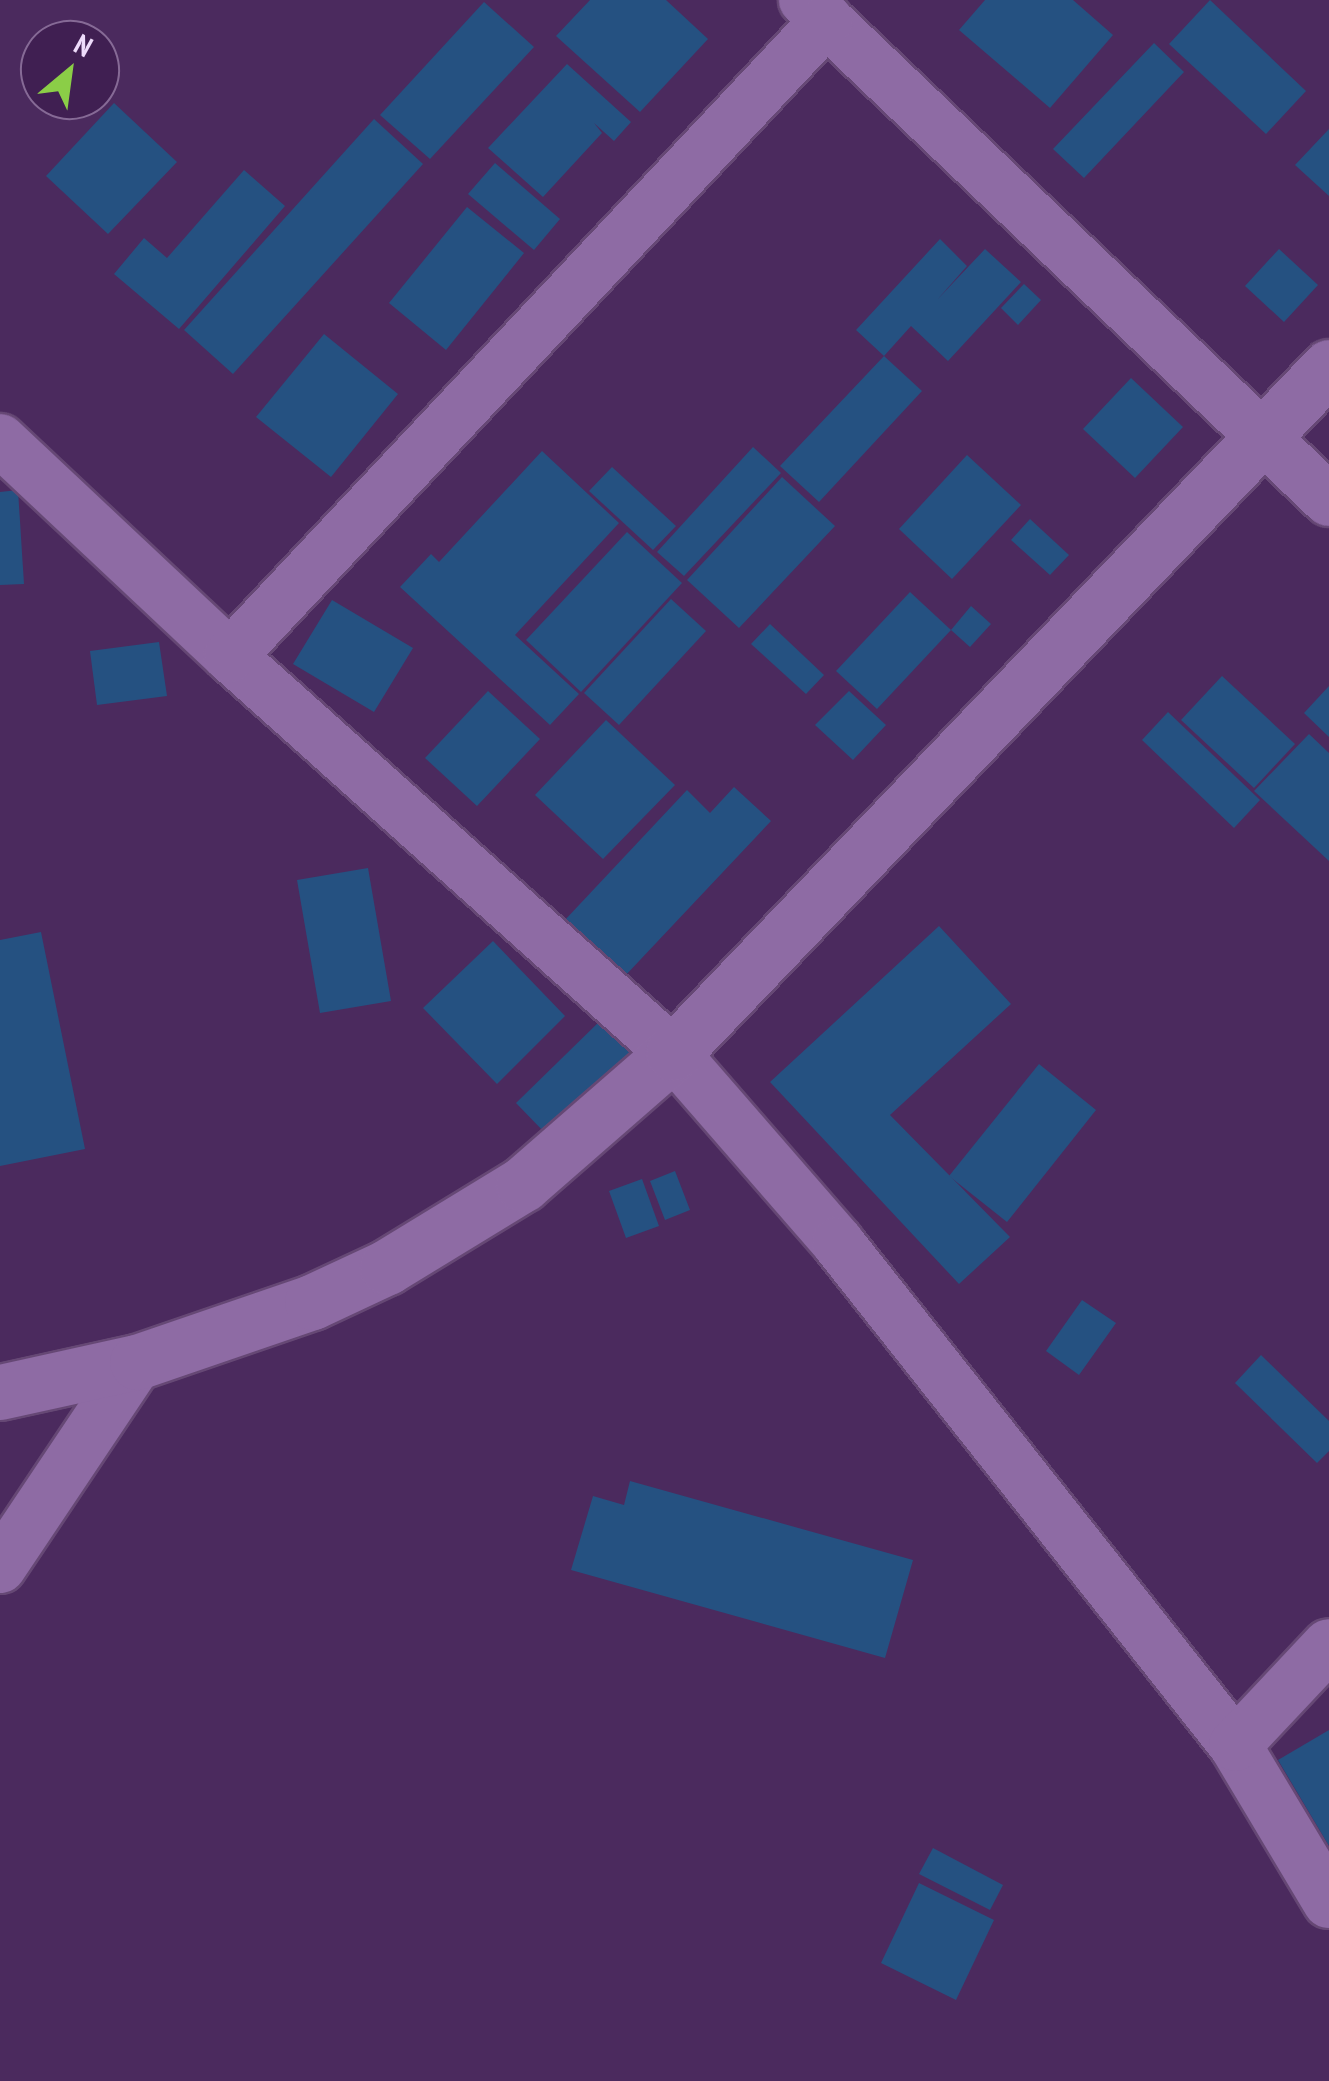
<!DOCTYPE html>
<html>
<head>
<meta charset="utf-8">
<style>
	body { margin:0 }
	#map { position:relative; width:1329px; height:2081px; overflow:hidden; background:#4b2a5e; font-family:"PT Sans Narrow",sans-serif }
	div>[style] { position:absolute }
	.building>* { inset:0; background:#255181 }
	.roads { filter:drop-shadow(2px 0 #664875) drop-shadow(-2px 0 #664875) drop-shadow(0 2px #664875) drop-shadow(0 -2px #664875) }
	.street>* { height:52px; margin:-26px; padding:0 26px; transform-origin:26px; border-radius:26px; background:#8e6ba4 }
	.secondary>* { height:55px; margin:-27.5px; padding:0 27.5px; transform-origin:27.5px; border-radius:27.5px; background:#8e6ba4 }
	span { translate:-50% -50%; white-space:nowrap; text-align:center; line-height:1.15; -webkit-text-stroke:9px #401f52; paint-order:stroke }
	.north { position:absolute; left:20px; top:20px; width:100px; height:100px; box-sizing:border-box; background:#401f52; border:2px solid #866a96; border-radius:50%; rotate:29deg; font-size:28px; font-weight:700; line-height:40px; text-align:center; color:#eedbfb }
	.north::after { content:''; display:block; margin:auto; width:35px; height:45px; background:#8bce47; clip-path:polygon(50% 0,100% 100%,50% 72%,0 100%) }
</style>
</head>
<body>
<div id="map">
	<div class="building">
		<div style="clip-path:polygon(590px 0,666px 0,708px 39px,640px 112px,556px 36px)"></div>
		<div style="clip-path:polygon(985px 0,1073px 0,1113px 35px,1050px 108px,959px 30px)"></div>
		<div style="clip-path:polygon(1210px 0,1306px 91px,1266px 134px,1169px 44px)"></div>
		<div style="clip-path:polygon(484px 2px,534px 47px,430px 159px,380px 115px)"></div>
		<div style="clip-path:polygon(1154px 43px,1184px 72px,1084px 178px,1053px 149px)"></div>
		<div style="clip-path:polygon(567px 64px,631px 122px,614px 141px,594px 123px,602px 133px,543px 197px,488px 148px)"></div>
		<div style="clip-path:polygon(114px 103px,177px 162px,108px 234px,46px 176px)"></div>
		<div style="clip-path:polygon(374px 119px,423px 164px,233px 374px,184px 330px)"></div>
		<div style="clip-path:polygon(1329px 129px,1329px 196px,1295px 165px)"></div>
		<div style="clip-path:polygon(495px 163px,560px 219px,534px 250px,468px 194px)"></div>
		<div style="clip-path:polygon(244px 170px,285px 206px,179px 329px,114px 274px,144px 238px,167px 258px)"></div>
		<div style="clip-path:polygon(467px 207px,524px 253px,446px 350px,389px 303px)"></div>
		<div style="clip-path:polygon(940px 239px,967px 266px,937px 300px,985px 249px,1021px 282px,948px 361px,911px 326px,884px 356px,856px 330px)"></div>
		<div style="clip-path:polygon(1279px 249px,1318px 285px,1284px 322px,1245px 286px)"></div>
		<div style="clip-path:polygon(1024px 284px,1041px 300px,1018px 325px,1001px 308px)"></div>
		<div style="clip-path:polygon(324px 334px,398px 394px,331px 477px,256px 417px)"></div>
		<div style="clip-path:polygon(884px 356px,922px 391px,819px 502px,780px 466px)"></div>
		<div style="clip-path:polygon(1131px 378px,1183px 427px,1135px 478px,1083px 429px)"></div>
		<div style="clip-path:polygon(753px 447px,781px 473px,684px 576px,657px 552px)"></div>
		<div style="clip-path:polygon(542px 451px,619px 523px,515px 635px,579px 694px,550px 725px,400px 587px,431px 554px,439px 562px)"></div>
		<div style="clip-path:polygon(967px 455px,1021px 505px,952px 579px,899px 529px)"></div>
		<div style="clip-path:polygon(612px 467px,676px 526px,653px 550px,589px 491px)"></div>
		<div style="clip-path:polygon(782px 477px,835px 526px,739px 628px,687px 580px)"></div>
		<div style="clip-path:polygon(18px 490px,24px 584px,0 585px,0 492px)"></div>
		<div style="clip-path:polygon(1030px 519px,1069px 555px,1050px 575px,1011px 540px)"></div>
		<div style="clip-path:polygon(627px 532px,682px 583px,581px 692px,526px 640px)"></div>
		<div style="clip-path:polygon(910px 592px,951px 630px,877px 709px,836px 671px)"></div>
		<div style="clip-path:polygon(671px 599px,706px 631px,619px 725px,584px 693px)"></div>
		<div style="clip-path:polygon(332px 600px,413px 648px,374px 712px,293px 664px)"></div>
		<div style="clip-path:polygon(971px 606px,991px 624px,970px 647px,951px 630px)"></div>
		<div style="clip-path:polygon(770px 624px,824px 675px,806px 694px,751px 644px)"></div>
		<div style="clip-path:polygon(159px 642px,167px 696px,97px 705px,90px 651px)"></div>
		<div style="clip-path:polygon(1222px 676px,1295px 744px,1254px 788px,1181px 720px)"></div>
		<div style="clip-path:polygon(1329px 686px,1329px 737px,1304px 713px)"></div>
		<div style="clip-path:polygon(488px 691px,540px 739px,477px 806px,425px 758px)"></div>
		<div style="clip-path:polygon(849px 691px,886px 725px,853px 760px,815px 725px)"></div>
		<div style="clip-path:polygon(1168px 712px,1260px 800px,1234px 828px,1142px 740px)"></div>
		<div style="clip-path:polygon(606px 720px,675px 785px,603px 859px,535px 795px)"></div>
		<div style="clip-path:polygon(1309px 734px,1329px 753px,1329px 861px,1254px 791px)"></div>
		<div style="clip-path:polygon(734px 787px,771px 821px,624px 977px,564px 921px,687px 790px,710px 813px)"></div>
		<div style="clip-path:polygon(368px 868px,391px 1001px,320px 1013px,297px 880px)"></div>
		<div style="clip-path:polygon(939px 926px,1011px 1004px,890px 1115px,1010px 1237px,959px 1284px,770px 1082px)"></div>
		<div style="clip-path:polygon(41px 932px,85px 1149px,0 1166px,0 940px)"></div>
		<div style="clip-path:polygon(493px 941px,565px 1016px,497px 1084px,423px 1008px)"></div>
		<div style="clip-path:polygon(604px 1017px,634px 1049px,546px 1134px,516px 1103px)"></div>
		<div style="clip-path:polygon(1039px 1064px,1096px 1110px,1007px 1222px,949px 1176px)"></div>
		<div style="clip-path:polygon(675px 1171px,690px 1210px,665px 1220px,650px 1181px)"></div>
		<div style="clip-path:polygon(642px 1179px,659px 1226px,626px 1238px,609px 1191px)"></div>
		<div style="clip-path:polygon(1082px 1300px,1116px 1323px,1079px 1375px,1046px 1351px)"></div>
		<div style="clip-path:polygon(1261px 1355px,1329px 1421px,1329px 1451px,1317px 1463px,1235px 1383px)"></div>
		<div style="clip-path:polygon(630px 1481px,913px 1560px,885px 1658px,571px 1570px,593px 1496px,624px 1505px)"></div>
		<div style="clip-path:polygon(1329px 1730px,1329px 1846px,1278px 1760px)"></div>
		<div style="clip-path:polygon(933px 1848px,1003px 1885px,990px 1910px,919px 1874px)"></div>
		<div style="clip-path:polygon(919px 1883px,994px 1920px,956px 2000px,881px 1963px)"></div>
	</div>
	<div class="roads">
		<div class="street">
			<div style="left:805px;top:0;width:724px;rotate:43.66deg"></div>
			<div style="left:0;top:440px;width:316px;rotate:43.2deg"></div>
			<div style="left:230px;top:656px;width:595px;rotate:41.87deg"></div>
			<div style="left:673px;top:1053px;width:252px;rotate:49deg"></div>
			<div style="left:838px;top:1243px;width:640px;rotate:51.66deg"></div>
			<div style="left:1235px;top:1745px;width:183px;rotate:59.1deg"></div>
			<div style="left:230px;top:656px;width:872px;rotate:-46.81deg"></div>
			<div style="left:0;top:1567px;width:247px;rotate:-56.2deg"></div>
			<div style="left:1235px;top:1745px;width:137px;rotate:-46.8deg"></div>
		</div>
		<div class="secondary">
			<div style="left:0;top:1392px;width:140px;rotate:-12.4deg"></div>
			<div style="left:137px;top:1362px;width:185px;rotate:-18.9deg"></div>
			<div style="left:312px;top:1302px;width:83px;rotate:-25deg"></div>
			<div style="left:387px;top:1267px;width:159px;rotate:-31.4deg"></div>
			<div style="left:523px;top:1184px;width:199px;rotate:-41.1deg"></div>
			<div style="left:673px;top:1053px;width:949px;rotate:-46.28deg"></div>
		</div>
	</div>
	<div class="north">N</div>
</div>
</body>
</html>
